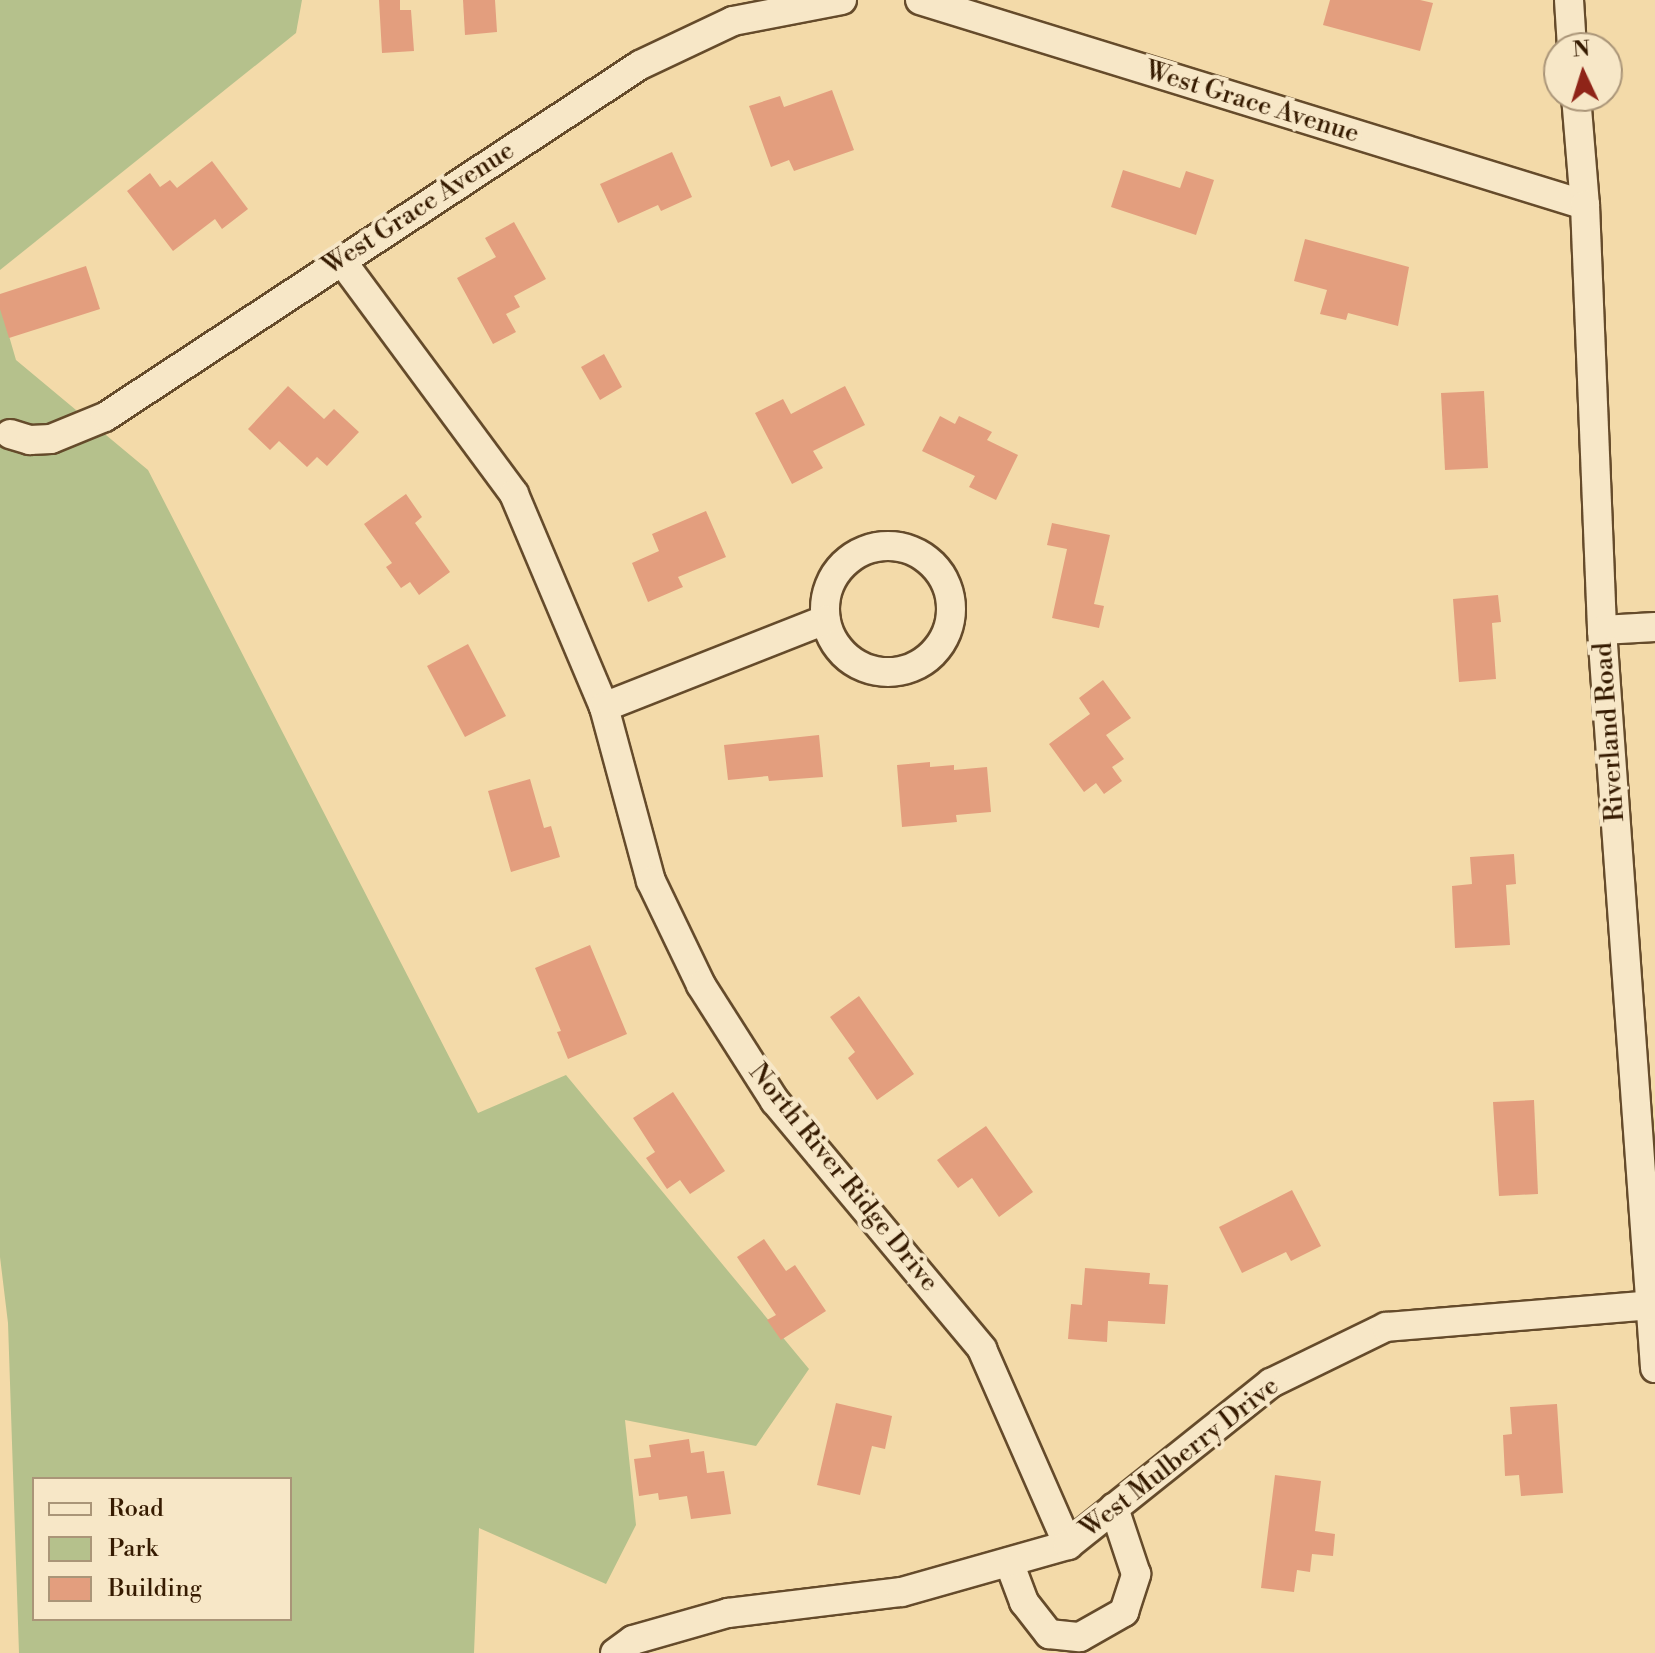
<!DOCTYPE html>
<html>
<head>
<meta charset="utf-8">
<style>
	body { margin:0 }
	#map { position:relative; width:1655px; height:1653px; overflow:hidden; background:#f3daa9; font-family:"Libre Bodoni",serif }
	div>[style] { position:absolute }
	.green>* { inset:0; background:#b5c18c }
	.building>* { inset:0; background:#e39e7e }
	.roads { filter:drop-shadow(2px 0 #654b2b) drop-shadow(-2px 0 #654b2b) drop-shadow(0 2px #654b2b) drop-shadow(0 -2px #654b2b) }
	.street>* { height:28px; margin:-14px; padding:0 14px; transform-origin:14px; border-radius:14px; background:#f7e7c7 }
	.street>.ring { margin:-14px; padding:0; box-sizing:content-box; background:none; border:28px solid #f7e7c7; border-radius:50% }
	span { translate:-50% -50%; white-space:nowrap; text-align:center; line-height:1.15; -webkit-text-stroke:8px #f7e7c7; paint-order:stroke }
	.street-label { font-size:26px; color:#361b01 }
	.legend { position:absolute; left:32px; top:1477px; width:260px; height:144px; box-sizing:border-box; background:#f7e7c7; border:2px solid #aa9578; margin:0; padding:10px 14px; list-style:none; font-size:24px; color:#361b01 }
	.legend li { display:flex; align-items:center; gap:16px; height:40px }
	.legend b { width:40px; border:2px solid #aa9578 }
	.north { position:absolute; left:1543px; top:32px; width:80px; height:80px; box-sizing:border-box; background:#f7e7c7; border:2px solid #aa9578; border-radius:50%; rotate:356deg; font-size:22px; font-weight:700; line-height:32px; text-align:center; color:#361b01 }
	.north::after { content:''; display:block; margin:auto; width:28px; height:36px; background:#8f2418; clip-path:polygon(50% 0,100% 100%,50% 72%,0 100%) }
</style>
</head>
<body>
<div id="map">
	<div class="green">
		<div style="clip-path:polygon(0 0,302px 0,296px 33px,0 270px)"></div>
		<div style="clip-path:polygon(evenodd,0 305px,16px 360px,148px 470px,478px 1113px,566px 1075px,809px 1369px,756px 1446px,625px 1420px,636px 1525px,606px 1584px,479px 1528px,474px 1653px,19px 1653px,8px 1323px,0 1257px,0 305px,34px 1479px,290px 1479px,290px 1619px,34px 1619px,34px 1479px)"></div>
	</div>
	<div class="building">
		<div style="clip-path:polygon(379px 0,400px 0,400px 10px,411px 10px,414px 51px,382px 53px)"></div>
		<div style="clip-path:polygon(463px 0,495px 0,497px 32px,465px 35px)"></div>
		<div style="clip-path:polygon(1330px 0,1420px 0,1433px 3px,1420px 51px,1323px 25px)"></div>
		<div style="clip-path:polygon(832px 90px,854px 150px,794px 171px,789px 160px,771px 167px,749px 106px,780px 96px,784px 107px)"></div>
		<div style="clip-path:polygon(672px 152px,692px 197px,661px 211px,658px 205px,618px 223px,600px 184px)"></div>
		<div style="clip-path:polygon(212px 161px,248px 209px,222px 229px,215px 219px,173px 251px,127px 191px,150px 173px,160px 187px,170px 180px,177px 188px)"></div>
		<div style="clip-path:polygon(1123px 170px,1180px 188px,1186px 171px,1214px 180px,1196px 235px,1111px 207px)"></div>
		<div style="clip-path:polygon(514px 222px,546px 279px,514px 296px,520px 307px,506px 314px,516px 332px,493px 344px,457px 278px,496px 257px,485px 238px)"></div>
		<div style="clip-path:polygon(1305px 239px,1409px 267px,1398px 326px,1348px 313px,1346px 320px,1320px 314px,1327px 290px,1294px 281px)"></div>
		<div style="clip-path:polygon(86px 266px,100px 309px,9px 338px,0 309px,0 294px)"></div>
		<div style="clip-path:polygon(604px 354px,622px 387px,600px 400px,581px 367px)"></div>
		<div style="clip-path:polygon(288px 386px,324px 419px,334px 409px,359px 432px,327px 466px,317px 457px,307px 467px,279px 441px,270px 450px,248px 429px)"></div>
		<div style="clip-path:polygon(845px 386px,865px 425px,813px 451px,823px 468px,792px 484px,755px 413px,783px 399px,791px 414px)"></div>
		<div style="clip-path:polygon(1484px 391px,1488px 468px,1445px 470px,1441px 393px)"></div>
		<div style="clip-path:polygon(940px 416px,955px 424px,959px 416px,992px 432px,987px 440px,1018px 455px,996px 500px,969px 487px,975px 476px,922px 451px)"></div>
		<div style="clip-path:polygon(406px 494px,422px 517px,415px 523px,450px 572px,419px 595px,410px 582px,401px 588px,386px 567px,392px 563px,364px 524px)"></div>
		<div style="clip-path:polygon(706px 511px,726px 557px,678px 577px,683px 587px,648px 602px,632px 563px,659px 551px,652px 534px)"></div>
		<div style="clip-path:polygon(1052px 523px,1110px 535px,1094px 604px,1104px 606px,1099px 628px,1052px 618px,1067px 549px,1047px 545px)"></div>
		<div style="clip-path:polygon(1498px 595px,1501px 622px,1492px 623px,1496px 679px,1459px 682px,1453px 599px)"></div>
		<div style="clip-path:polygon(468px 644px,506px 716px,465px 737px,427px 666px)"></div>
		<div style="clip-path:polygon(1103px 680px,1131px 718px,1106px 735px,1124px 759px,1112px 767px,1122px 781px,1104px 794px,1096px 783px,1084px 792px,1049px 744px,1090px 714px,1079px 698px)"></div>
		<div style="clip-path:polygon(819px 735px,823px 777px,769px 781px,768px 776px,728px 780px,724px 745px)"></div>
		<div style="clip-path:polygon(930px 762px,930px 767px,954px 765px,954px 770px,987px 767px,991px 812px,956px 815px,957px 822px,902px 827px,897px 765px)"></div>
		<div style="clip-path:polygon(530px 779px,544px 828px,551px 826px,560px 857px,511px 872px,488px 791px)"></div>
		<div style="clip-path:polygon(1514px 854px,1516px 884px,1506px 885px,1510px 945px,1455px 948px,1452px 886px,1472px 884px,1470px 857px)"></div>
		<div style="clip-path:polygon(590px 945px,627px 1034px,568px 1059px,557px 1032px,561px 1031px,535px 968px)"></div>
		<div style="clip-path:polygon(859px 996px,914px 1074px,877px 1100px,848px 1058px,855px 1052px,830px 1017px)"></div>
		<div style="clip-path:polygon(673px 1092px,725px 1171px,690px 1194px,680px 1180px,667px 1189px,646px 1158px,655px 1152px,633px 1118px)"></div>
		<div style="clip-path:polygon(1534px 1100px,1538px 1194px,1499px 1196px,1493px 1102px)"></div>
		<div style="clip-path:polygon(986px 1126px,1033px 1192px,999px 1217px,972px 1178px,958px 1188px,937px 1160px)"></div>
		<div style="clip-path:polygon(1292px 1190px,1321px 1246px,1291px 1261px,1286px 1252px,1242px 1273px,1219px 1227px)"></div>
		<div style="clip-path:polygon(764px 1239px,786px 1271px,795px 1265px,826px 1311px,781px 1340px,767px 1320px,776px 1315px,737px 1257px)"></div>
		<div style="clip-path:polygon(1085px 1268px,1150px 1273px,1149px 1284px,1168px 1285px,1165px 1324px,1108px 1321px,1107px 1342px,1068px 1339px,1071px 1304px,1082px 1305px)"></div>
		<div style="clip-path:polygon(836px 1403px,892px 1416px,885px 1449px,872px 1446px,860px 1495px,817px 1485px)"></div>
		<div style="clip-path:polygon(1557px 1404px,1563px 1493px,1521px 1496px,1519px 1475px,1505px 1476px,1503px 1435px,1512px 1434px,1510px 1407px)"></div>
		<div style="clip-path:polygon(689px 1439px,691px 1453px,704px 1451px,707px 1473px,724px 1471px,731px 1514px,691px 1519px,687px 1496px,659px 1500px,658px 1493px,639px 1496px,634px 1459px,651px 1457px,649px 1445px)"></div>
		<div style="clip-path:polygon(1275px 1475px,1321px 1481px,1315px 1531px,1335px 1534px,1333px 1556px,1312px 1554px,1310px 1572px,1297px 1570px,1294px 1592px,1261px 1588px)"></div>
	</div>
	<div class="roads">
		<div class="street">
			<div style="left:920px;top:0;width:696px;rotate:17.13deg"></div>
			<div style="left:1569px;top:0;width:48px;rotate:86.4deg"></div>
			<div style="left:1576px;top:96px;width:109px;rotate:85.3deg"></div>
			<div style="left:1585px;top:205px;width:425px;rotate:87.7deg"></div>
			<div style="left:1602px;top:630px;width:740px;rotate:85.89deg"></div>
			<div style="left:341px;top:260px;width:291px;rotate:53.5deg"></div>
			<div style="left:514px;top:494px;width:231px;rotate:67.1deg"></div>
			<div style="left:604px;top:707px;width:180px;rotate:74.9deg"></div>
			<div style="left:651px;top:881px;width:115px;rotate:64.3deg"></div>
			<div style="left:701px;top:985px;width:138px;rotate:57.5deg"></div>
			<div style="left:775px;top:1101px;width:323px;rotate:50.1deg"></div>
			<div style="left:982px;top:1349px;width:214px;rotate:66.3deg"></div>
			<div style="left:10px;top:434px;width:21px;rotate:17deg"></div>
			<div style="left:30px;top:440px;width:21px;rotate:-3deg"></div>
			<div style="left:51px;top:439px;width:58px;rotate:-22.2deg"></div>
			<div style="left:105px;top:417px;width:640px;rotate:-33.34deg"></div>
			<div style="left:640px;top:65px;width:103px;rotate:-25.3deg"></div>
			<div style="left:733px;top:21px;width:111px;rotate:-10.9deg"></div>
			<div class="ring" style="left:825px;top:546px;width:98px;height:98px"></div>
			<div style="left:1602px;top:630px;width:53px;rotate:-3.2deg"></div>
			<div style="left:604px;top:707px;width:238px;rotate:-21.5deg"></div>
			<div style="left:1009px;top:1562px;width:43px;rotate:69.4deg"></div>
			<div style="left:1024px;top:1602px;width:41px;rotate:52deg"></div>
			<div style="left:1049px;top:1634px;width:31px;rotate:6deg"></div>
			<div style="left:1080px;top:1637px;width:51px;rotate:-29.6deg"></div>
			<div style="left:1124px;top:1612px;width:40px;rotate:-72deg"></div>
			<div style="left:1136px;top:1574px;width:70px;rotate:-108.4deg"></div>
			<div style="left:615px;top:1653px;width:22px;rotate:-36deg"></div>
			<div style="left:633px;top:1640px;width:99px;rotate:-15.9deg"></div>
			<div style="left:728px;top:1613px;width:175px;rotate:-6.9deg"></div>
			<div style="left:902px;top:1592px;width:173px;rotate:-15.8deg"></div>
			<div style="left:1068px;top:1545px;width:260px;rotate:-38.6deg"></div>
			<div style="left:1271px;top:1383px;width:128px;rotate:-26deg"></div>
			<div style="left:1386px;top:1327px;width:270px;rotate:-4.7deg"></div>
		</div>
	</div>
	<div class="street-label">
		<span style="left:1252px;top:103px;rotate:17deg">West Grace Avenue</span>
		<span style="left:419px;top:209px;rotate:-33deg">West Grace Avenue</span>
		<span style="left:1610px;top:732px;rotate:-94deg">Riverland Road</span>
		<span style="left:843px;top:1178px;rotate:51deg">North River Ridge Drive</span>
		<span style="left:1180px;top:1458px;rotate:-38deg">West Mulberry Drive</span>
	</div>
	<ul class="legend">
	<li><b style="height:10px;background:#f7e7c7"></b>Road</li>
	<li><b style="height:22px;background:#b5c18c"></b>Park</li>
	<li><b style="height:22px;background:#e39e7e"></b>Building</li>
	</ul>
	<div class="north">N</div>
</div>
</body>
</html>
